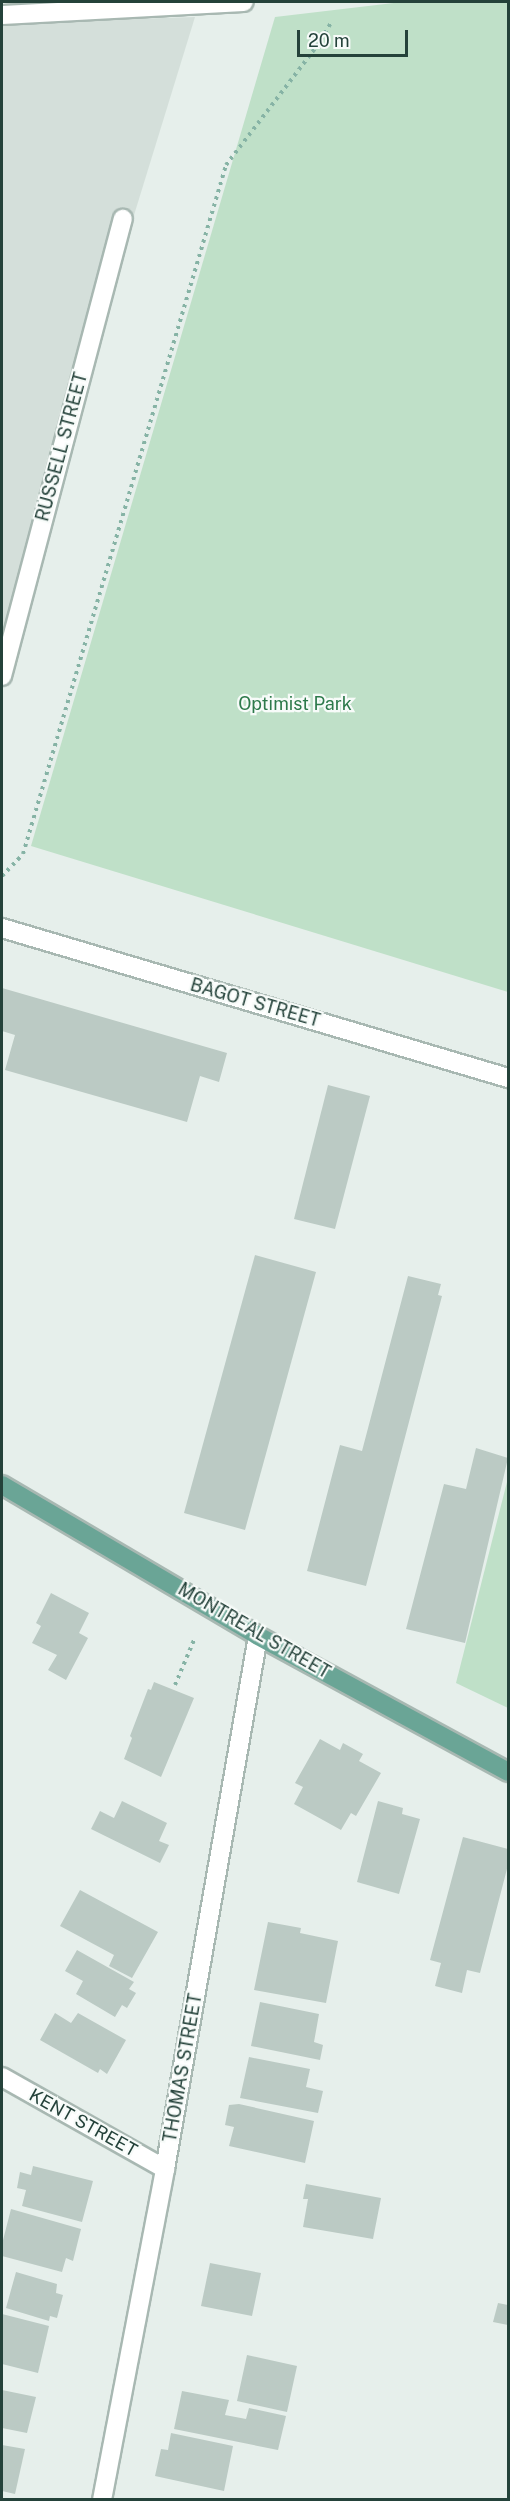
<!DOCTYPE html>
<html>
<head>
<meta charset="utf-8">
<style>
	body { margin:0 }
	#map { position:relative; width:510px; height:2501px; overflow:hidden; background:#e6efeb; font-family:"Public Sans",sans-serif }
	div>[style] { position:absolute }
	.built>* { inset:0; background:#d4dfda }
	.green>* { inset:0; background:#bfe0c8 }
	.building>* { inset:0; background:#bbcac4 }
	.path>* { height:4px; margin-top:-2px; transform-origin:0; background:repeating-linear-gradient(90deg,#86b3a5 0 3px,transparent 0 7.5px) }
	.roads { filter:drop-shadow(2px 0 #a8b8b2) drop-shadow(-2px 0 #a8b8b2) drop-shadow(0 2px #a8b8b2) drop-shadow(0 -2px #a8b8b2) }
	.minor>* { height:18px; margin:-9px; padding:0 9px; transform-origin:9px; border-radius:9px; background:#fff }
	.major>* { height:18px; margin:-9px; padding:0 9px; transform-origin:9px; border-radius:9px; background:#6aa596 }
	span { translate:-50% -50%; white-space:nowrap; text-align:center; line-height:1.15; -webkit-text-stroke:4.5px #f7fbf9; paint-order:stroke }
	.street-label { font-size:18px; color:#24423a }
	.park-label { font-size:18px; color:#2d7a4b }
	.frame { position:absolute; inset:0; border:3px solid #24423a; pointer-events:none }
	.scale { position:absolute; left:297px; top:30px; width:111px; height:27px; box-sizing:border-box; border:3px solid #24423a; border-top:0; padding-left:8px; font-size:18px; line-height:21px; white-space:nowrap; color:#24423a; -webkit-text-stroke:4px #f7fbf9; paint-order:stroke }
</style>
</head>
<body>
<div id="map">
	<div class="built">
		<div style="clip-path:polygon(195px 17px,2px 644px,2px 23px)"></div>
	</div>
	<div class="green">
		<div style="clip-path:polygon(402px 2px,508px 2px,508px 992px,31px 846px,275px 17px)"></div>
		<div style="clip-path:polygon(508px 1478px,508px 1708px,456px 1683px)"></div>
	</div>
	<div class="building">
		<div style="clip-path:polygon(2px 988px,227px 1053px,219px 1082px,200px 1076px,187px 1122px,5px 1070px,15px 1035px,2px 1031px)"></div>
		<div style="clip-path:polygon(328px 1085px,370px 1096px,335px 1229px,294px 1219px)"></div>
		<div style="clip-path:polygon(255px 1255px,316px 1272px,245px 1530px,184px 1513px)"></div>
		<div style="clip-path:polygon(408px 1276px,441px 1284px,438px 1295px,442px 1296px,366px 1586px,307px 1571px,340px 1445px,362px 1451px)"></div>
		<div style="clip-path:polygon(476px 1448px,508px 1458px,465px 1643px,406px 1629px,444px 1484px,466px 1489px)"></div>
		<div style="clip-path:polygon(51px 1593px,89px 1613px,79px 1633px,88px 1638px,66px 1680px,48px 1670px,57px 1655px,32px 1643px,41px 1626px,36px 1623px)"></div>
		<div style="clip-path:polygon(154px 1682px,194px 1698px,161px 1777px,124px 1759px,132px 1738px,130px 1736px,148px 1689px,151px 1690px)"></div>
		<div style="clip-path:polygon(320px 1739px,340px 1750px,343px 1743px,363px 1754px,359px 1761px,381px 1773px,356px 1816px,351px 1813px,341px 1830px,294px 1804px,303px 1787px,295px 1783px)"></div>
		<div style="clip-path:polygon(122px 1801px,167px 1823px,159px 1841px,169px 1845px,160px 1863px,91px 1829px,100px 1811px,114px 1818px)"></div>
		<div style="clip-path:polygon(378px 1801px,403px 1808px,402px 1814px,420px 1819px,399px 1894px,357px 1882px)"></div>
		<div style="clip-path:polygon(463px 1837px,508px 1849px,508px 1865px,480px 1973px,467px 1970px,462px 1993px,435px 1986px,441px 1963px,430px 1960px)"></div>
		<div style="clip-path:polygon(80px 1890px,158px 1932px,132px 1978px,109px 1966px,114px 1955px,60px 1926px)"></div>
		<div style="clip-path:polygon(268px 1922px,301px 1928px,300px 1933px,338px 1941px,326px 2003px,254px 1990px)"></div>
		<div style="clip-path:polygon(77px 1950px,134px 1982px,129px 1989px,136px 1993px,127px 2008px,122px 2005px,115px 2017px,76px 1994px,83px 1981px,65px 1971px)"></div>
		<div style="clip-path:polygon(260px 2002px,319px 2014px,314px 2042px,323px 2045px,320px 2060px,251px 2046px)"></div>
		<div style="clip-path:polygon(55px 2013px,71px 2023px,78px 2013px,126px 2040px,107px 2074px,100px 2069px,98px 2073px,40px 2040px)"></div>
		<div style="clip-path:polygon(249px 2057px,310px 2069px,306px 2087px,323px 2091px,318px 2113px,240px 2098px)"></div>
		<div style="clip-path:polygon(239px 2104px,314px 2121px,305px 2163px,229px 2146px,234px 2127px,225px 2125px,229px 2105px)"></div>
		<div style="clip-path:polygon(33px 2166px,93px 2181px,82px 2222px,22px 2206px,26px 2190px,17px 2188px,20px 2172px,31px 2175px)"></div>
		<div style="clip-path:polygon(306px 2184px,381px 2198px,373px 2239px,303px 2227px,308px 2199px,303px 2199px)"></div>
		<div style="clip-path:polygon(11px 2209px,81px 2229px,73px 2261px,66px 2258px,62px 2272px,2px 2256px,2px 2244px)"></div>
		<div style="clip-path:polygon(210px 2263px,261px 2273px,252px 2316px,201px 2306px)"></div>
		<div style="clip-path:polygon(16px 2272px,57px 2284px,56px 2293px,63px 2295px,57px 2318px,50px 2316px,49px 2321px,6px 2308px)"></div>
		<div style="clip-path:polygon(498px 2303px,508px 2305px,508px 2325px,493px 2322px)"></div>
		<div style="clip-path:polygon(2px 2314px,49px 2326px,38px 2373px,2px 2364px)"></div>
		<div style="clip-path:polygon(247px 2355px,297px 2366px,287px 2412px,237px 2401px)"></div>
		<div style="clip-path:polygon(2px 2390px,36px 2397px,27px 2433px,2px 2428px)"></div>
		<div style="clip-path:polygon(182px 2391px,229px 2400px,225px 2415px,246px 2419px,249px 2408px,286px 2416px,278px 2450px,174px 2429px)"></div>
		<div style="clip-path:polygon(171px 2433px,233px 2446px,224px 2491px,155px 2476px,161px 2449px,168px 2450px)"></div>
		<div style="clip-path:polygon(2px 2445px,25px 2449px,15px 2494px,2px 2491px)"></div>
	</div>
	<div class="path">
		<div style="left:2px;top:876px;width:30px;rotate:-46deg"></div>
		<div style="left:23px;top:854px;width:718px;rotate:-73.58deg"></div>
		<div style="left:226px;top:165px;width:150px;rotate:-52.6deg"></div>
		<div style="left:317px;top:46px;width:26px;rotate:-59deg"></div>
		<div style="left:175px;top:1685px;width:49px;rotate:-67.1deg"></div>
	</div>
	<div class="roads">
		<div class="minor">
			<div style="left:2px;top:15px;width:242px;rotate:-3.1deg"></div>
			<div style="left:2px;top:676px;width:473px;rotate:-75.2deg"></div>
			<div style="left:2px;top:928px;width:528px;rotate:16.51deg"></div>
			<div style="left:2px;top:2077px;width:187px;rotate:29.4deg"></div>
			<div style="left:102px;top:2500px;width:337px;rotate:-79.2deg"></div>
			<div style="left:165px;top:2169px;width:541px;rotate:-80.1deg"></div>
		</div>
		<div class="major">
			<div style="left:2px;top:1485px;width:297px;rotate:30.5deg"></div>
			<div style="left:258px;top:1636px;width:285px;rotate:28.5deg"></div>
		</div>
	</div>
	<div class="street-label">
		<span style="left:62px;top:447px;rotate:-75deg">RUSSELL STREET</span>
		<span style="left:255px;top:1003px;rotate:16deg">BAGOT STREET</span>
		<span style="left:254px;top:1631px;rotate:30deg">MONTREAL STREET</span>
		<span style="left:183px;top:2068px;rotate:-80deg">THOMAS STREET</span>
		<span style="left:83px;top:2123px;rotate:29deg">KENT STREET</span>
	</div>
	<div class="park-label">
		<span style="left:295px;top:704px">Optimist Park</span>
	</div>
	<div class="frame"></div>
	<div class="scale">20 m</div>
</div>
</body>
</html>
